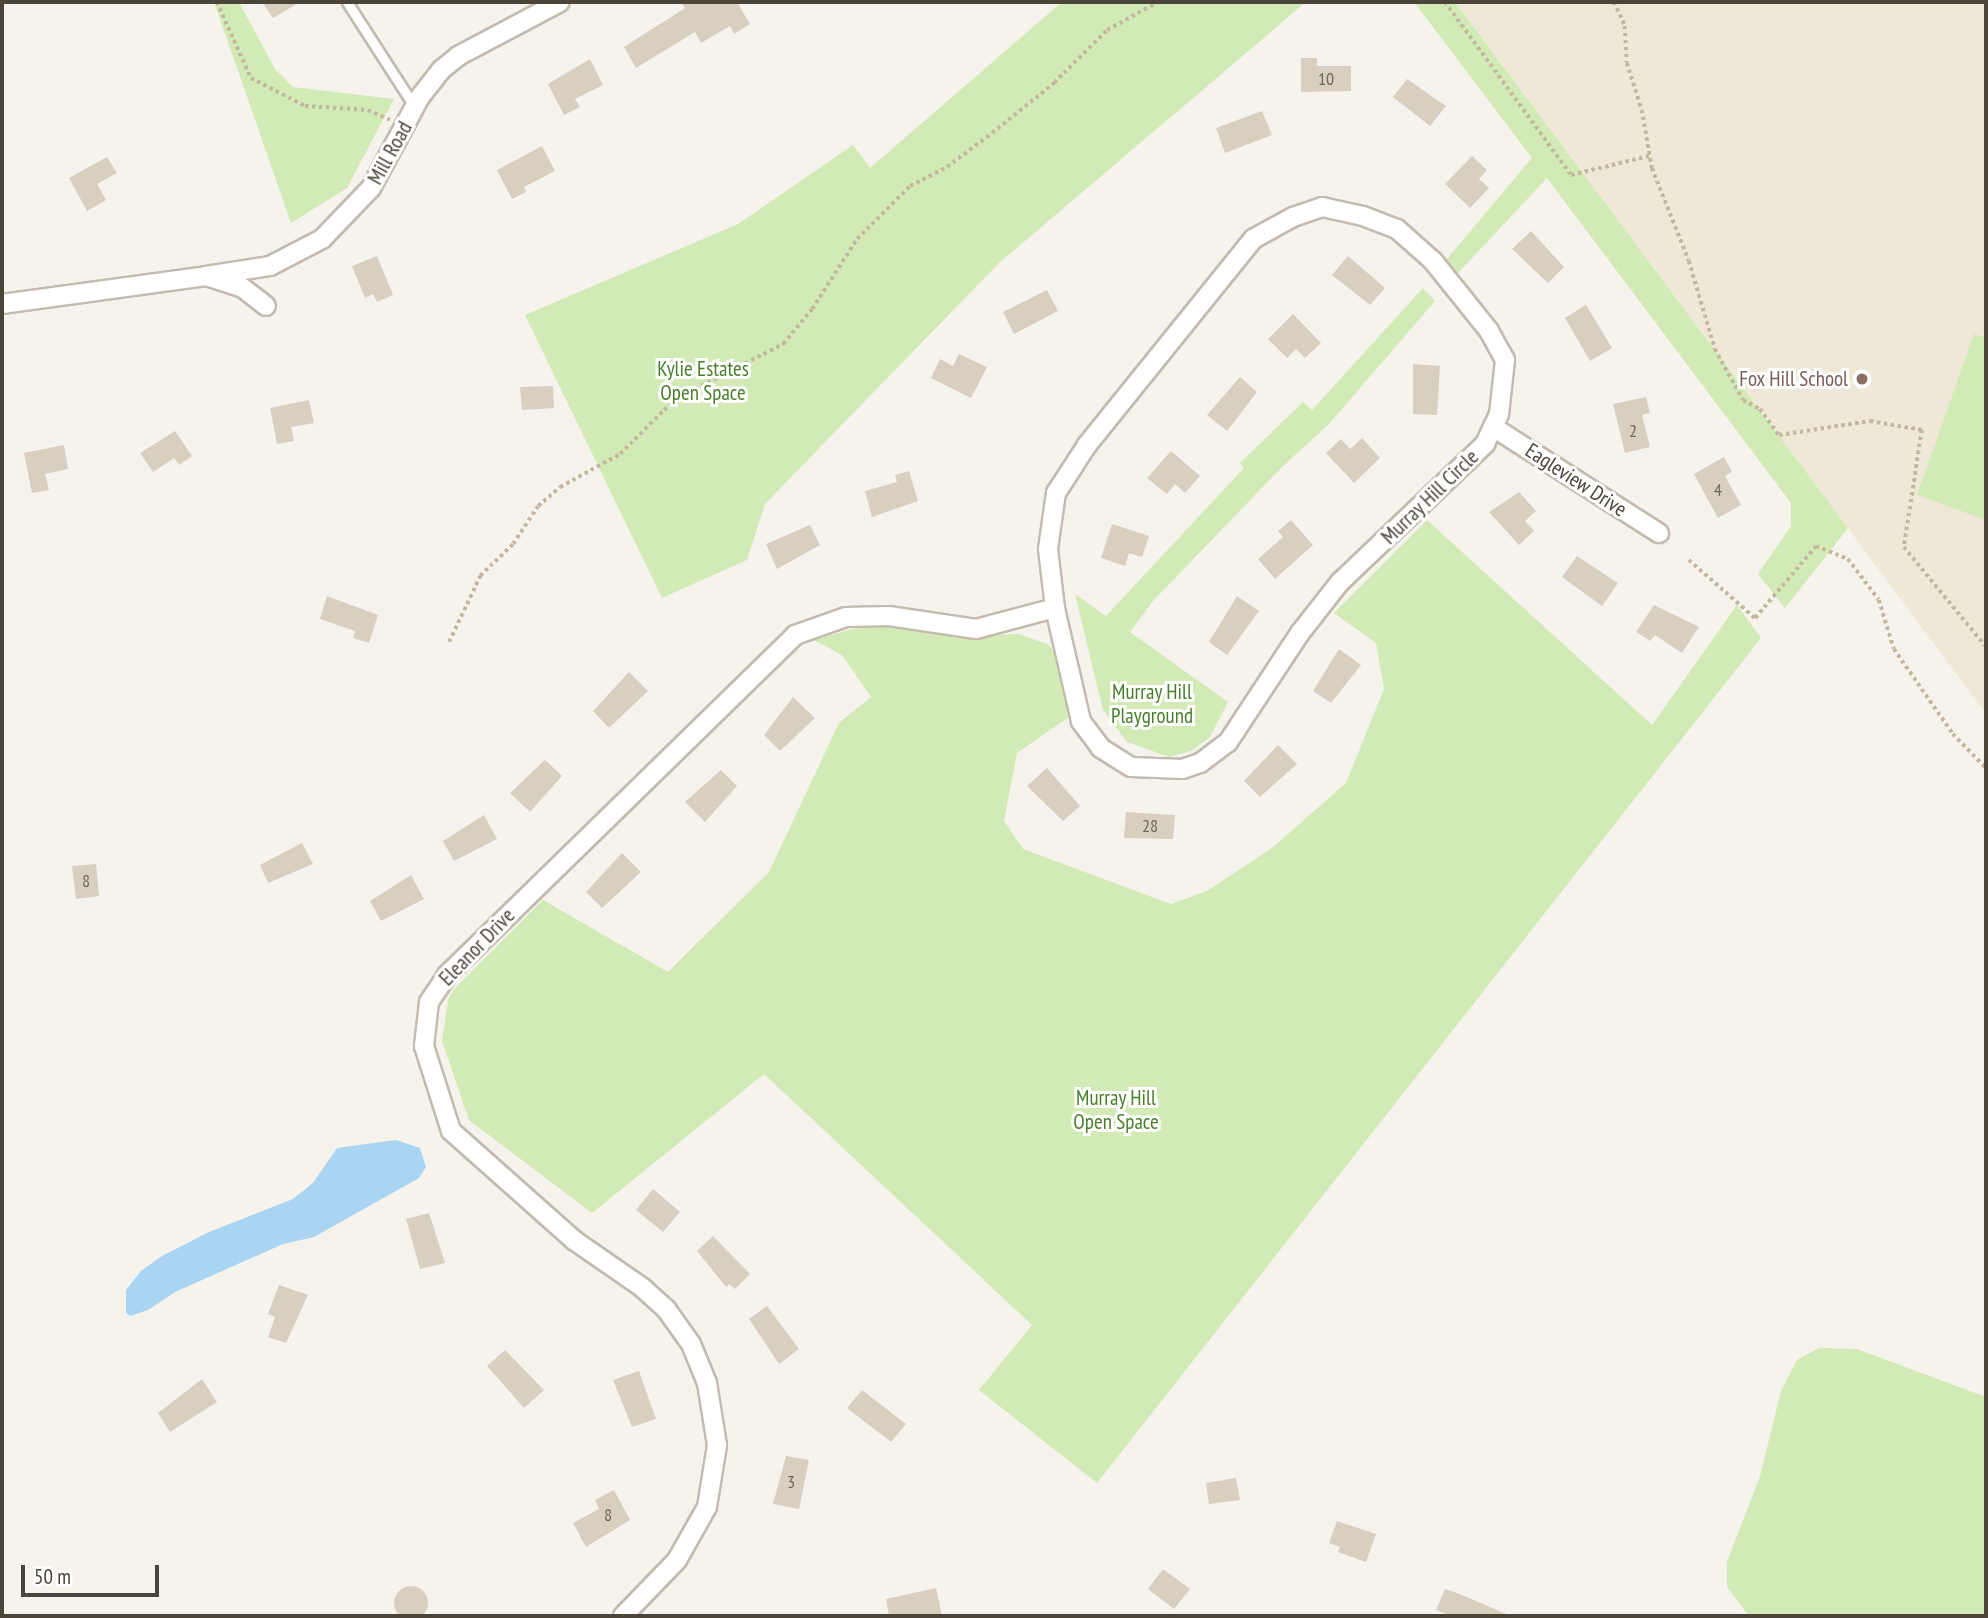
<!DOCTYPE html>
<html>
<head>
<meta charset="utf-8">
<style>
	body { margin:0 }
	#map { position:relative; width:1988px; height:1618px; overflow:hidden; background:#f6f3ec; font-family:"PT Sans Narrow",sans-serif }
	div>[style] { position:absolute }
	.education>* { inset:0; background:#efe8d6 }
	.green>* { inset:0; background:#d2eab5 }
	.water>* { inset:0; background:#a9d4f2 }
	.building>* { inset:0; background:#d8cfc1 }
	.round { border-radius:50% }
	.path>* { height:3.5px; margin-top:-1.75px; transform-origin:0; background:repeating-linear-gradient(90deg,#c4b79f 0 3.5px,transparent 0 7px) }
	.roads { filter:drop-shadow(2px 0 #c2bbae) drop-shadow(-2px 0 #c2bbae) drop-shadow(0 2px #c2bbae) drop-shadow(0 -2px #c2bbae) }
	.lane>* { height:9px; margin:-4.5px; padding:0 4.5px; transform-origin:4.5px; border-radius:4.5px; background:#fff }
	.street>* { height:18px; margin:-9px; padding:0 9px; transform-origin:9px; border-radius:9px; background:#fff }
	.dots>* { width:19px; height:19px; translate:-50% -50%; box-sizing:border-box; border:4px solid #fff; border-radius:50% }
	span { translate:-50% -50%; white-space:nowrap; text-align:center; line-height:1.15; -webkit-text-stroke:6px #fff; paint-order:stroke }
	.number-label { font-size:18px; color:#6e675b }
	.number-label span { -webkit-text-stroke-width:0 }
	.street-label { font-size:21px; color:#4b4439 }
	.park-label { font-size:21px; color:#4a7f2a }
	.education-label { font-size:21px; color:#785e54 }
	.right { translate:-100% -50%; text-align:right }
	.frame { position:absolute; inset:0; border:4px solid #4b4439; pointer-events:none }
	.scale { position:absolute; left:21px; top:1565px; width:138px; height:32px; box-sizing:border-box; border:4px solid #4b4439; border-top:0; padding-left:9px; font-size:21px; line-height:24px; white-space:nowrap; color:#4b4439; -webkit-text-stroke:5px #fff; paint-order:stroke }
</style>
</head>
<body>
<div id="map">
	<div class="education">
		<div style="clip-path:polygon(1455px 2px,1986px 2px,1986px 714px,1715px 349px)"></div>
	</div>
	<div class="green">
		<div style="clip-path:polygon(214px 2px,239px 2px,275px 69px,293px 87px,394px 99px,347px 188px,291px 223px)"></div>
		<div style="clip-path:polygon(1062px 2px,1306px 2px,1000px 262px,765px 504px,747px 560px,662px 598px,525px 315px,738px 224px,853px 145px,870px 168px)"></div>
		<div style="clip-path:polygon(1414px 2px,1455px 2px,1848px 528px,1785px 608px,1758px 574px,1791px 526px,1791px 503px,1547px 178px,1458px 273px,1446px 260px,1532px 158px)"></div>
		<div style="clip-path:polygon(1423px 288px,1435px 301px,1329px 424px,1281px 468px,1153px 601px,1130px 632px,1228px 702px,1210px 737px,1191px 751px,1169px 757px,1127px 742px,1103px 710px,1075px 594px,1106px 616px,1244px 468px,1240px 463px,1303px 402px,1312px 410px)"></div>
		<div style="clip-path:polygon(1974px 334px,1986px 338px,1986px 520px,1917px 495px)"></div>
		<div style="clip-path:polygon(1427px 520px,1652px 725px,1737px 605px,1761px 638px,1097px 1483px,979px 1390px,1032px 1325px,764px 1074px,592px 1213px,469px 1120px,442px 1041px,448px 1000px,454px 989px,543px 900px,668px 972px,769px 872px,839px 723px,871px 697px,842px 655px,814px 640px,873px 623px,978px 636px,1019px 634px,1047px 644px,1052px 648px,1069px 717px,1017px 753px,1004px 821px,1023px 849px,1171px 904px,1207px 891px,1272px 848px,1346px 783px,1384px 689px,1376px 643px,1334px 613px)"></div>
		<div style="clip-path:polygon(1819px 1348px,1857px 1349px,1986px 1397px,1986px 1616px,1749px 1616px,1727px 1587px,1727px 1562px,1760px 1476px,1781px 1391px,1797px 1360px)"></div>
	</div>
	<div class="water">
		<div style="clip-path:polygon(396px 1140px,420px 1148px,426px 1167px,419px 1178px,314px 1237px,283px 1244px,175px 1292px,148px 1310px,130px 1316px,126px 1313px,126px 1290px,141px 1271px,162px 1256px,209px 1232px,293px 1199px,313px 1183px,337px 1148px)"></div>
	</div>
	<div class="building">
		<div style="clip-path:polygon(262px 2px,300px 2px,273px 18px)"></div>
		<div style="clip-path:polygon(681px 2px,737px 2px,750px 24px,734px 34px,730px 26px,701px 43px,695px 32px,636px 68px,624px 47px,685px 8px)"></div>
		<div style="clip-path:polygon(1301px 58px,1317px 58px,1317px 66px,1351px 66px,1351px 91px,1301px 92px)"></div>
		<div style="clip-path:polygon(590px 59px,603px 85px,575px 99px,580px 107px,564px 115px,548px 84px)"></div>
		<div style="clip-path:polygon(1407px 79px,1446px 106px,1430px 126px,1393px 97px)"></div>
		<div style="clip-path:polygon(1262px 111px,1272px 135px,1225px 153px,1216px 128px)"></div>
		<div style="clip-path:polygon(542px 146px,555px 171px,524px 187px,526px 192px,512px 199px,497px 170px)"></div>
		<div style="clip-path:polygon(1472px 156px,1487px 170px,1479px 179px,1489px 188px,1470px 208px,1445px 184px)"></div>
		<div style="clip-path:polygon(107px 157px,117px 173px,97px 184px,106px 200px,87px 211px,69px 178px)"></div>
		<div style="clip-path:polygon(1531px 231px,1564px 267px,1548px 283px,1512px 249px)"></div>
		<div style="clip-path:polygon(377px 256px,393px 295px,377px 302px,373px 294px,365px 298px,352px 266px)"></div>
		<div style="clip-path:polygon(1348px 256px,1385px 288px,1370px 305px,1332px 275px)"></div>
		<div style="clip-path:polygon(1047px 290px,1058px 311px,1014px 334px,1003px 312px)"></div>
		<div style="clip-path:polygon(1586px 305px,1612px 348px,1590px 361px,1565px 318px)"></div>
		<div style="clip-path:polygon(1293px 314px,1321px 343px,1305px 358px,1296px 349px,1287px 358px,1268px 339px)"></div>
		<div style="clip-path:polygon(959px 354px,987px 367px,971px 398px,931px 378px,940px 359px,953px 366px)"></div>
		<div style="clip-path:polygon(1413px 364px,1440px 366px,1437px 415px,1413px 414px)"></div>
		<div style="clip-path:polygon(1240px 377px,1257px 392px,1227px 431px,1207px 415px)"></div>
		<div style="clip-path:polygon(553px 386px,554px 408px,522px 410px,520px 387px)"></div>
		<div style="clip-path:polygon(1646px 397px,1650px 413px,1642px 415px,1650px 447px,1625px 453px,1613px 404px)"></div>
		<div style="clip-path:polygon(309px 400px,314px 423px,291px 427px,294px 441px,277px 444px,270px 408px)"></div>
		<div style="clip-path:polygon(175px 431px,192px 456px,179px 465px,174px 458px,153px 472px,140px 453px)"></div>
		<div style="clip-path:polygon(1362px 438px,1380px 458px,1354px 483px,1326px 453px,1341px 439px,1350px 449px)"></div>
		<div style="clip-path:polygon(64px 445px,68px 469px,45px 474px,49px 490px,32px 493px,24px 453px)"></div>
		<div style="clip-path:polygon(1171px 451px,1200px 476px,1185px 493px,1175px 484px,1167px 494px,1147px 478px)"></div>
		<div style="clip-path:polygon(1724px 457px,1732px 472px,1725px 476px,1741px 505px,1718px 518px,1694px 474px)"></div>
		<div style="clip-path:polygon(909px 471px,918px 501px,872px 517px,865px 491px,897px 482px,895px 475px)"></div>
		<div style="clip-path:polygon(1519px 492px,1536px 511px,1525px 521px,1534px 531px,1519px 545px,1489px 512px)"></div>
		<div style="clip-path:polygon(1291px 520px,1313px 545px,1275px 579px,1258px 559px,1283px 537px,1278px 531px)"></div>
		<div style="clip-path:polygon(1112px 524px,1149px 536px,1142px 557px,1129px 553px,1125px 566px,1101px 558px)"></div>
		<div style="clip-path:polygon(810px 525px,820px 545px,777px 569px,766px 544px)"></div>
		<div style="clip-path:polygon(1577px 556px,1618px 583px,1602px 606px,1562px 577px)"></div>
		<div style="clip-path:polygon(327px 596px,378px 615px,369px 643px,353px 638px,355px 631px,320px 619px)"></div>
		<div style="clip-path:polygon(1237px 596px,1259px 611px,1227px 655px,1209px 642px)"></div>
		<div style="clip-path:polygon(1654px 605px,1699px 627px,1682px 653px,1655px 635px,1650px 641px,1636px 632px)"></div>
		<div style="clip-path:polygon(1339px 649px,1361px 665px,1331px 703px,1313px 691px)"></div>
		<div style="clip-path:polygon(629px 672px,648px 691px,609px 728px,593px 711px)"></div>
		<div style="clip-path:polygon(793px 697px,815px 718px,780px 751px,764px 735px)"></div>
		<div style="clip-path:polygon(1278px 745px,1297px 764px,1260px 797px,1244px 781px)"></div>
		<div style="clip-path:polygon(545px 760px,562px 776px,530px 812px,510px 793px)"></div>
		<div style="clip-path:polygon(1047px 768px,1080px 806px,1063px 821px,1027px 786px)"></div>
		<div style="clip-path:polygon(721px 770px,737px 786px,705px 822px,685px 802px)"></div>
		<div style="clip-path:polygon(1126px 812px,1175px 815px,1173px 839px,1124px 838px)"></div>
		<div style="clip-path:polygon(484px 815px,497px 839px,454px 861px,443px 841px)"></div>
		<div style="clip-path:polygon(302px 843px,313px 864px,268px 883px,260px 865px)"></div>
		<div style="clip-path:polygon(622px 853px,641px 872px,602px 908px,586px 892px)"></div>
		<div style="clip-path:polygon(96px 864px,99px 896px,76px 899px,72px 866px)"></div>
		<div style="clip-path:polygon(411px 875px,424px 899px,381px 921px,370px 901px)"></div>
		<div style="clip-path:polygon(653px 1189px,680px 1212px,663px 1232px,636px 1210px)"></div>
		<div style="clip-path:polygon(429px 1213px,445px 1263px,420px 1269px,406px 1219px)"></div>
		<div style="clip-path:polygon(713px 1236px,750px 1274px,735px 1289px,729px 1284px,726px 1287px,697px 1251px)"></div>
		<div style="clip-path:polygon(279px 1285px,308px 1295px,286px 1343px,268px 1337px,275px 1317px,268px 1314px)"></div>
		<div style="clip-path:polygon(767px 1306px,799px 1349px,779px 1364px,749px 1319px)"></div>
		<div style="clip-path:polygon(505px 1350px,544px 1390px,524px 1408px,487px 1366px)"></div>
		<div style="clip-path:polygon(639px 1371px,656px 1419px,632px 1427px,613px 1380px)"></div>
		<div style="clip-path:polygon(202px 1379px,217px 1402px,170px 1432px,158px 1413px)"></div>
		<div style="clip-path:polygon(862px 1390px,906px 1424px,891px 1442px,847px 1408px)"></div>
		<div style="clip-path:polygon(786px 1456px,809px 1460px,799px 1509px,773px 1504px)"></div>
		<div style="clip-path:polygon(1236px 1478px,1240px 1500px,1209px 1504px,1206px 1483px)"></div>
		<div style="clip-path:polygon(614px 1490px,630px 1520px,586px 1547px,573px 1523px,599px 1509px,595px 1500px)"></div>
		<div style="clip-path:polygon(1337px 1521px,1376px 1534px,1366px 1562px,1338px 1552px,1340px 1547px,1329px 1543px)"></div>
		<div style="clip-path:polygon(1163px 1569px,1190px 1589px,1174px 1609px,1148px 1589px)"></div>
		<div class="round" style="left:394px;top:1586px;width:34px;height:34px"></div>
		<div style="clip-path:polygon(936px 1588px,942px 1616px,889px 1616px,886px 1599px)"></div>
		<div style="clip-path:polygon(1445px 1589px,1457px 1593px,1511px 1616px,1451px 1616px,1436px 1610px)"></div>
	</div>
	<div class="path">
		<div style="left:217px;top:2px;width:83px;rotate:65.9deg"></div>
		<div style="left:251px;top:78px;width:61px;rotate:27.4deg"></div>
		<div style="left:305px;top:106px;width:63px;rotate:3.6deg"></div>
		<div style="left:368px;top:110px;width:24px;rotate:24deg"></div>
		<div style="left:1445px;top:2px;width:214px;rotate:53.9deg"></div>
		<div style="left:1571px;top:175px;width:80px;rotate:-13.7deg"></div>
		<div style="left:1614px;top:2px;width:26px;rotate:65deg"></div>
		<div style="left:1625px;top:26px;width:37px;rotate:87deg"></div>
		<div style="left:1627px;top:63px;width:49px;rotate:72.3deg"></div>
		<div style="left:1642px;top:110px;width:59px;rotate:80.2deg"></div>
		<div style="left:1652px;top:168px;width:100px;rotate:68.3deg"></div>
		<div style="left:1689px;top:261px;width:92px;rotate:73.5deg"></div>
		<div style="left:1715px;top:349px;width:58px;rotate:61.2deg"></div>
		<div style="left:1743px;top:400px;width:19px;rotate:28deg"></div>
		<div style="left:1760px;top:409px;width:32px;rotate:54deg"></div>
		<div style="left:1779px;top:435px;width:92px;rotate:-8.7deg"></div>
		<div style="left:1870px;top:421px;width:53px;rotate:9.8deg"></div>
		<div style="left:1922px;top:430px;width:118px;rotate:98.7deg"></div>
		<div style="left:1904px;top:547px;width:129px;rotate:50.6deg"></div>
		<div style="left:1689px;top:560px;width:88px;rotate:41.3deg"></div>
		<div style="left:1755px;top:618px;width:94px;rotate:-49.7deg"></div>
		<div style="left:1816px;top:546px;width:35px;rotate:22deg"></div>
		<div style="left:1848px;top:559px;width:51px;rotate:52.9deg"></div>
		<div style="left:1879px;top:600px;width:51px;rotate:73deg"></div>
		<div style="left:1894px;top:649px;width:103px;rotate:55.2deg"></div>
		<div style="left:1953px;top:734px;width:47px;rotate:45.9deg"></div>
		<div style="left:449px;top:642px;width:73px;rotate:-64.8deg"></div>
		<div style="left:480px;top:576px;width:46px;rotate:-44.1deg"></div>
		<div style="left:513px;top:544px;width:45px;rotate:-56.7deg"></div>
		<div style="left:538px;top:506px;width:29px;rotate:-41deg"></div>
		<div style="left:560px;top:487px;width:68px;rotate:-28.8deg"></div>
		<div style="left:620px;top:454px;width:62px;rotate:-45deg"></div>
		<div style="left:664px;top:410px;width:37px;rotate:-34deg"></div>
		<div style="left:695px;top:389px;width:99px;rotate:-27.1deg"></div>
		<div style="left:783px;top:344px;width:45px;rotate:-50.4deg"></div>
		<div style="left:812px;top:309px;width:83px;rotate:-57.3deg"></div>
		<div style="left:857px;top:239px;width:75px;rotate:-45deg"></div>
		<div style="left:910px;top:186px;width:42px;rotate:-27.2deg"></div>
		<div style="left:947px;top:167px;width:56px;rotate:-37.1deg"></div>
		<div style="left:992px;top:133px;width:80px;rotate:-38.9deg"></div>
		<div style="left:1054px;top:83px;width:75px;rotate:-45deg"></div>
		<div style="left:1107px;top:30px;width:58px;rotate:-28.8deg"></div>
	</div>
	<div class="roads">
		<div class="lane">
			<div style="left:347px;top:2px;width:124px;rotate:57.2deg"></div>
		</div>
		<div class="street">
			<div style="left:1322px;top:207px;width:42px;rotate:12.4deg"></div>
			<div style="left:1363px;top:216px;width:36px;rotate:21deg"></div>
			<div style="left:1397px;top:229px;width:48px;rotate:41.6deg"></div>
			<div style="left:1433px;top:261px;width:90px;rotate:51.3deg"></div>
			<div style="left:1489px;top:331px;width:33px;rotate:61deg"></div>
			<div style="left:1505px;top:360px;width:54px;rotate:96.3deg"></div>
			<div style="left:1499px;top:414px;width:33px;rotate:115deg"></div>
			<div style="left:1485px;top:444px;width:200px;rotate:136.4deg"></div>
			<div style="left:1340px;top:582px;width:65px;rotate:128.1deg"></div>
			<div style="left:1300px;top:633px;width:131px;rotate:123.4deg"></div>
			<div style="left:1228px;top:742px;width:35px;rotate:143deg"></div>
			<div style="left:1200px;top:763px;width:18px;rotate:161deg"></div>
			<div style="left:1183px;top:769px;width:52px;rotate:-177.8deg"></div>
			<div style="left:1131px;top:767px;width:36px;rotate:-148deg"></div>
			<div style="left:1101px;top:748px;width:34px;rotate:-127deg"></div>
			<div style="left:1081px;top:721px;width:116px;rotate:-103deg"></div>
			<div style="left:1055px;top:608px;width:59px;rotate:-96.8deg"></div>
			<div style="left:1048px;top:549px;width:57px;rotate:-81.9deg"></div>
			<div style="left:1056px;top:493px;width:57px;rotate:-57.1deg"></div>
			<div style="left:1087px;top:445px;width:265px;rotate:-51.1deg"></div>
			<div style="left:1253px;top:239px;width:46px;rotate:-28.8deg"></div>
			<div style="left:1293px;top:217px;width:31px;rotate:-19deg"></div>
			<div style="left:206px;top:276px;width:65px;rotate:-8.9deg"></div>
			<div style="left:270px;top:266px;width:59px;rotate:-27.4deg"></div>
			<div style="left:322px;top:239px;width:71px;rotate:-46.1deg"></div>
			<div style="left:371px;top:188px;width:103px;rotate:-61.7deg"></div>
			<div style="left:420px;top:97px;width:34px;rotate:-52deg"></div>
			<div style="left:441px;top:70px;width:22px;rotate:-39deg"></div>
			<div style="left:458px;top:56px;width:115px;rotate:-27.9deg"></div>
			<div style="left:2px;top:304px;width:206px;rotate:-7.8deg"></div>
			<div style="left:206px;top:276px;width:39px;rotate:18deg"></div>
			<div style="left:243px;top:288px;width:29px;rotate:38deg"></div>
			<div style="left:1493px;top:427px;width:197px;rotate:32.6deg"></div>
			<div style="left:623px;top:1616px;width:78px;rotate:-46deg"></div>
			<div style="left:677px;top:1560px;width:61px;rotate:-60.5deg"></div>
			<div style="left:707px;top:1507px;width:63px;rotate:-80.8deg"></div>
			<div style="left:717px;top:1445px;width:63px;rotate:-99.2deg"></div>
			<div style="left:707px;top:1383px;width:42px;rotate:-112.3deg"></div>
			<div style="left:691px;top:1344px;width:43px;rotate:-125.5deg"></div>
			<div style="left:666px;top:1309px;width:31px;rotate:-138deg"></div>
			<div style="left:643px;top:1288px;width:83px;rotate:-145.3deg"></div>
			<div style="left:575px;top:1241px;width:166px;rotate:-138.4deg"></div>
			<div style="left:451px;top:1131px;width:89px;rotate:-107.6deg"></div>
			<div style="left:424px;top:1046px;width:44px;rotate:-83.5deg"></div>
			<div style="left:429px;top:1002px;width:32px;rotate:-56deg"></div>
			<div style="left:447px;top:975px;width:487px;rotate:-44.3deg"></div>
			<div style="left:795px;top:635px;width:54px;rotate:-19.4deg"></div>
			<div style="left:846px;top:617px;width:43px;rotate:-1.3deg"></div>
			<div style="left:889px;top:616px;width:88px;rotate:8.5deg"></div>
			<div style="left:976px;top:629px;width:82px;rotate:-14.9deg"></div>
		</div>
	</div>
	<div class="dots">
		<div style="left:1862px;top:379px;background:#8d6e63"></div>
	</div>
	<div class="number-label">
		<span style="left:1326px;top:79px">10</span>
		<span style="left:1633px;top:431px">2</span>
		<span style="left:1718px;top:490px">4</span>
		<span style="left:1150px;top:826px">28</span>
		<span style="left:86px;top:881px">8</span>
		<span style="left:791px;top:1482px">3</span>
		<span style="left:608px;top:1515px">8</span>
	</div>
	<div class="street-label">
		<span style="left:390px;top:153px;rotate:-61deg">Mill Road</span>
		<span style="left:1576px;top:480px;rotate:33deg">Eagleview Drive</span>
		<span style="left:1430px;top:497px;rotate:-44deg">Murray Hill Circle</span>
		<span style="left:477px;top:947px;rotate:-46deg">Eleanor Drive</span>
	</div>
	<div class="park-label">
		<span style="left:703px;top:381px">Kylie Estates<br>Open Space</span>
		<span style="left:1152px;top:704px">Murray Hill<br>Playground</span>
		<span style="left:1116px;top:1110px">Murray Hill<br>Open Space</span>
	</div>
	<div class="education-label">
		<span class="right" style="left:1848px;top:379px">Fox Hill School</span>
	</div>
	<div class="frame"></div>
	<div class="scale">50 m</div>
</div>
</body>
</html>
